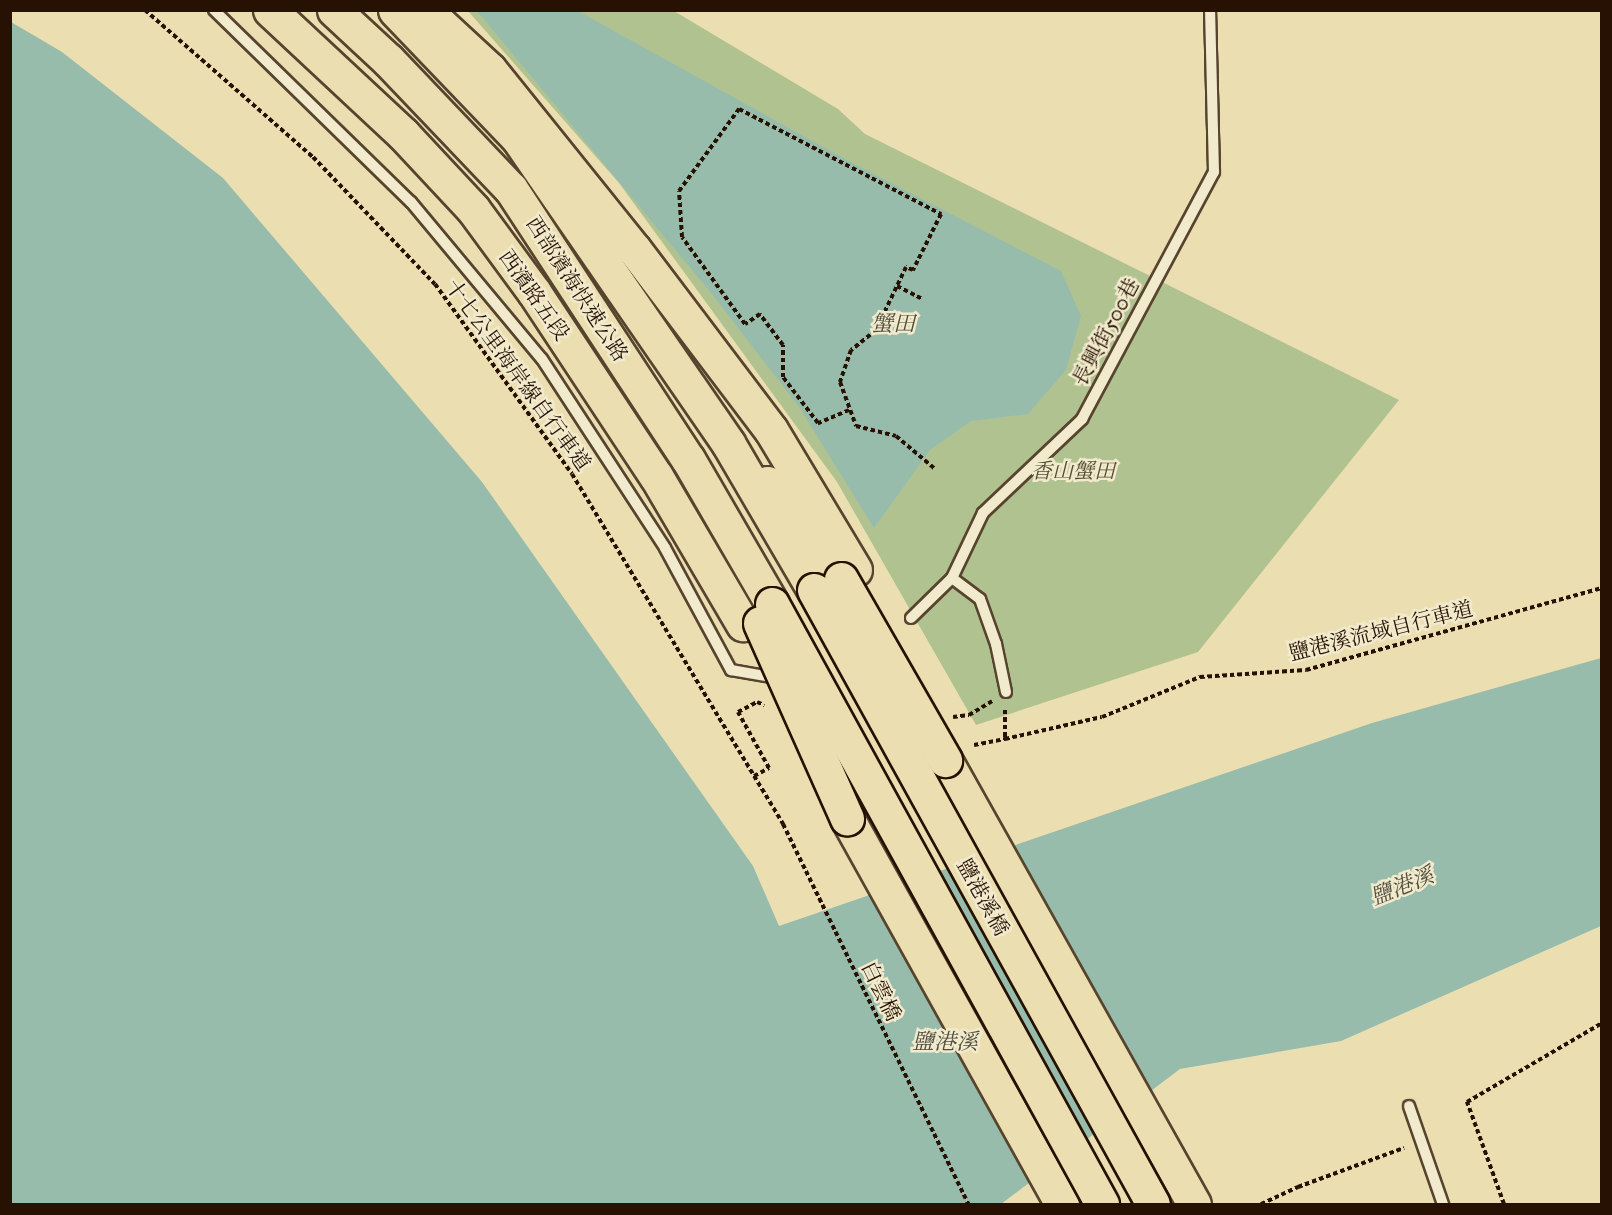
<!DOCTYPE html>
<html>
<head>
<meta charset="utf-8">
<style>
	body { margin:0 }
	#map { position:relative; width:1612px; height:1215px; overflow:hidden; background:#ebdeb1; font-family:"IM FELL Great Primer","Noto Serif TC",serif }
	div>[style] { position:absolute }
	.green>* { inset:0; background:#b1c291 }
	.water>* { inset:0; background:#98bcac }
	.path>* { height:4px; margin-top:-2px; transform-origin:0; background:repeating-linear-gradient(90deg,#261103 0 4.5px,transparent 0 7.5px) }
	.roads { filter:drop-shadow(2px 0 #57442e) drop-shadow(-2px 0 #57442e) drop-shadow(0 2px #57442e) drop-shadow(0 -2px #57442e) }
	.service>* { height:10px; margin:-5px; padding:0 5px; transform-origin:5px; border-radius:5px; background:#f2eacc }
	.primary>* { height:33px; margin:-16.5px; padding:0 16.5px; transform-origin:16.5px; border-radius:16.5px; background:#ebdeb1 }
	.trunk>* { height:33px; margin:-16.5px; padding:0 16.5px; transform-origin:16.5px; border-radius:16.5px; background:#ebdeb1 }
	.bridges { filter:drop-shadow(2px 0 #261103) drop-shadow(-2px 0 #261103) drop-shadow(0 2px #261103) drop-shadow(0 -2px #261103) }
	.trunk-bridge>* { height:33px; margin:-16.5px; padding:0 16.5px; transform-origin:16.5px; border-radius:16.5px; background:#ebdeb1 }
	span { translate:-50% -50%; white-space:nowrap; text-align:center; line-height:1.15; -webkit-text-stroke:5px #f2eacc; paint-order:stroke }
	.street-label { font-size:21px; color:#261103 }
	.park-label { font-size:21px; color:#574f35; font-style:italic }
	.water-label { font-size:22px; color:#4e4d3e; font-style:italic }
	.frame { position:absolute; inset:0; border:12px solid #261103; pointer-events:none }
</style>
</head>
<body>
<div id="map">
	<div class="green">
		<div style="clip-path:polygon(468px 11px,674px 11px,838px 109px,865px 134px,1399px 400px,1198px 652px,976px 725px,837px 482px,619px 183px)"></div>
	</div>
	<div class="water">
		<div style="clip-path:polygon(477px 11px,578px 11px,845px 159px,1061px 271px,1081px 316px,1066px 370px,1028px 414px,971px 421px,930px 450px,874px 528px,799px 407px,711px 293px)"></div>
		<div style="clip-path:polygon(11px 22px,62px 52px,223px 178px,482px 482px,753px 866px,779px 926px,1372px 723px,1601px 658px,1601px 926px,1341px 1041px,1180px 1069px,1001px 1204px,11px 1204px)"></div>
	</div>
	<div class="path">
		<div style="left:145px;top:10px;width:223px;rotate:41.2deg"></div>
		<div style="left:313px;top:157px;width:176px;rotate:46.2deg"></div>
		<div style="left:435px;top:284px;width:234px;rotate:54.2deg"></div>
		<div style="left:572px;top:474px;width:409px;rotate:58.9deg"></div>
		<div style="left:783px;top:824px;width:423px;rotate:64deg"></div>
		<div style="left:897px;top:286px;width:28px;rotate:27deg"></div>
		<div style="left:849px;top:410px;width:34px;rotate:157deg"></div>
		<div style="left:818px;top:423px;width:58px;rotate:-127.3deg"></div>
		<div style="left:783px;top:377px;width:32px;rotate:-90deg"></div>
		<div style="left:783px;top:345px;width:39px;rotate:-127deg"></div>
		<div style="left:760px;top:314px;width:18px;rotate:146deg"></div>
		<div style="left:745px;top:324px;width:107px;rotate:-125.9deg"></div>
		<div style="left:682px;top:237px;width:46px;rotate:-93.7deg"></div>
		<div style="left:679px;top:191px;width:102px;rotate:-53.8deg"></div>
		<div style="left:739px;top:109px;width:228px;rotate:27.5deg"></div>
		<div style="left:941px;top:214px;width:63px;rotate:116.6deg"></div>
		<div style="left:913px;top:270px;width:8px;rotate:-157deg"></div>
		<div style="left:906px;top:267px;width:70px;rotate:115.5deg"></div>
		<div style="left:876px;top:330px;width:32px;rotate:141deg"></div>
		<div style="left:851px;top:350px;width:34px;rotate:109deg"></div>
		<div style="left:840px;top:382px;width:47px;rotate:70deg"></div>
		<div style="left:856px;top:426px;width:41px;rotate:14deg"></div>
		<div style="left:896px;top:436px;width:50px;rotate:40.1deg"></div>
		<div style="left:1005px;top:710px;width:29px;rotate:90deg"></div>
		<div style="left:1005px;top:739px;width:99px;rotate:-12.8deg"></div>
		<div style="left:1102px;top:717px;width:106px;rotate:-22.2deg"></div>
		<div style="left:1200px;top:677px;width:106px;rotate:-3.8deg"></div>
		<div style="left:1306px;top:670px;width:307px;rotate:-15.5deg"></div>
		<div style="left:953px;top:717px;width:16px;rotate:-7deg"></div>
		<div style="left:969px;top:715px;width:27px;rotate:-31deg"></div>
		<div style="left:974px;top:745px;width:32px;rotate:-11deg"></div>
		<div style="left:754px;top:776px;width:17px;rotate:-28deg"></div>
		<div style="left:769px;top:768px;width:64px;rotate:-119deg"></div>
		<div style="left:738px;top:712px;width:21px;rotate:-28deg"></div>
		<div style="left:757px;top:702px;width:8px;rotate:23deg"></div>
		<div style="left:1261px;top:1204px;width:41px;rotate:-24.7deg"></div>
		<div style="left:1298px;top:1187px;width:113px;rotate:-20.2deg"></div>
		<div style="left:1504px;top:1204px;width:109px;rotate:-109.9deg"></div>
		<div style="left:1467px;top:1102px;width:156px;rotate:-30.3deg"></div>
	</div>
	<div class="roads">
		<div class="service">
			<div style="left:214px;top:10px;width:275px;rotate:44.3deg"></div>
			<div style="left:411px;top:202px;width:204px;rotate:50.2deg"></div>
			<div style="left:542px;top:359px;width:225px;rotate:56.9deg"></div>
			<div style="left:665px;top:548px;width:139px;rotate:61.6deg"></div>
			<div style="left:731px;top:670px;width:47px;rotate:9.9deg"></div>
			<div style="left:952px;top:578px;width:35px;rotate:37deg"></div>
			<div style="left:980px;top:599px;width:48px;rotate:70.4deg"></div>
			<div style="left:996px;top:644px;width:49px;rotate:78.2deg"></div>
			<div style="left:911px;top:618px;width:57px;rotate:-44.3deg"></div>
			<div style="left:952px;top:578px;width:72px;rotate:-64.5deg"></div>
			<div style="left:983px;top:513px;width:137px;rotate:-43.5deg"></div>
			<div style="left:1082px;top:419px;width:280px;rotate:-61.9deg"></div>
			<div style="left:1214px;top:172px;width:162px;rotate:-91.4deg"></div>
			<div style="left:1409px;top:1106px;width:104px;rotate:70.9deg"></div>
		</div>
		<div class="primary">
			<div style="left:270px;top:10px;width:182px;rotate:43deg"></div>
			<div style="left:403px;top:134px;width:103px;rotate:47deg"></div>
			<div style="left:473px;top:209px;width:103px;rotate:53.7deg"></div>
			<div style="left:534px;top:292px;width:221px;rotate:56.5deg"></div>
			<div style="left:656px;top:476px;width:172px;rotate:59.6deg"></div>
			<div style="left:425px;top:10px;width:88px;rotate:42.7deg"></div>
			<div style="left:490px;top:70px;width:230px;rotate:51.2deg"></div>
			<div style="left:634px;top:249px;width:227px;rotate:52.9deg"></div>
			<div style="left:771px;top:430px;width:163px;rotate:59deg"></div>
			<div style="left:945px;top:760px;width:509px;rotate:60.72deg"></div>
			<div style="left:847px;top:818px;width:442px;rotate:60.9deg"></div>
		</div>
		<div class="trunk">
			<div style="left:334px;top:10px;width:74px;rotate:42.8deg"></div>
			<div style="left:388px;top:60px;width:178px;rotate:46.4deg"></div>
			<div style="left:511px;top:189px;width:323px;rotate:56.8deg"></div>
			<div style="left:688px;top:459px;width:168px;rotate:59.9deg"></div>
			<div style="left:395px;top:10px;width:176px;rotate:46.2deg"></div>
			<div style="left:517px;top:137px;width:372px;rotate:55.4deg"></div>
			<div style="left:728px;top:443px;width:170px;rotate:59.7deg"></div>
			<div style="left:767px;top:483px;width:36px;rotate:46deg"></div>
			<div style="left:792px;top:509px;width:85px;rotate:55deg"></div>
		</div>
	</div>
	<div class="bridges">
		<div class="trunk-bridge">
			<div style="left:841px;top:579px;width:209px;rotate:60.1deg"></div>
			<div style="left:814px;top:590px;width:701px;rotate:61.1deg"></div>
			<div style="left:772px;top:604px;width:685px;rotate:61.19deg"></div>
			<div style="left:760px;top:623px;width:214px;rotate:66deg"></div>
		</div>
	</div>
	<div class="street-label">
		<span style="left:577px;top:289px;rotate:57deg">西部濱海快速公路</span>
		<span style="left:534px;top:295px;rotate:55deg">西濱路五段</span>
		<span style="left:1106px;top:332px;rotate:-62deg">長興街500巷</span>
		<span style="left:518px;top:375px;rotate:54deg">十七公里海岸線自行車道</span>
		<span style="left:1381px;top:631px;rotate:-14deg">鹽港溪流域自行車道</span>
		<span style="left:983px;top:897px;rotate:61deg">鹽港溪橋</span>
		<span style="left:881px;top:991px;rotate:64deg">白雲橋</span>
	</div>
	<div class="park-label">
		<span style="left:1073px;top:471px">香山蟹田</span>
	</div>
	<div class="water-label">
		<span style="left:893px;top:324px">蟹田</span>
		<span style="left:1402px;top:886px;rotate:-22deg">鹽港溪</span>
		<span style="left:945px;top:1042px">鹽港溪</span>
	</div>
	<div class="frame"></div>
</div>
</body>
</html>
